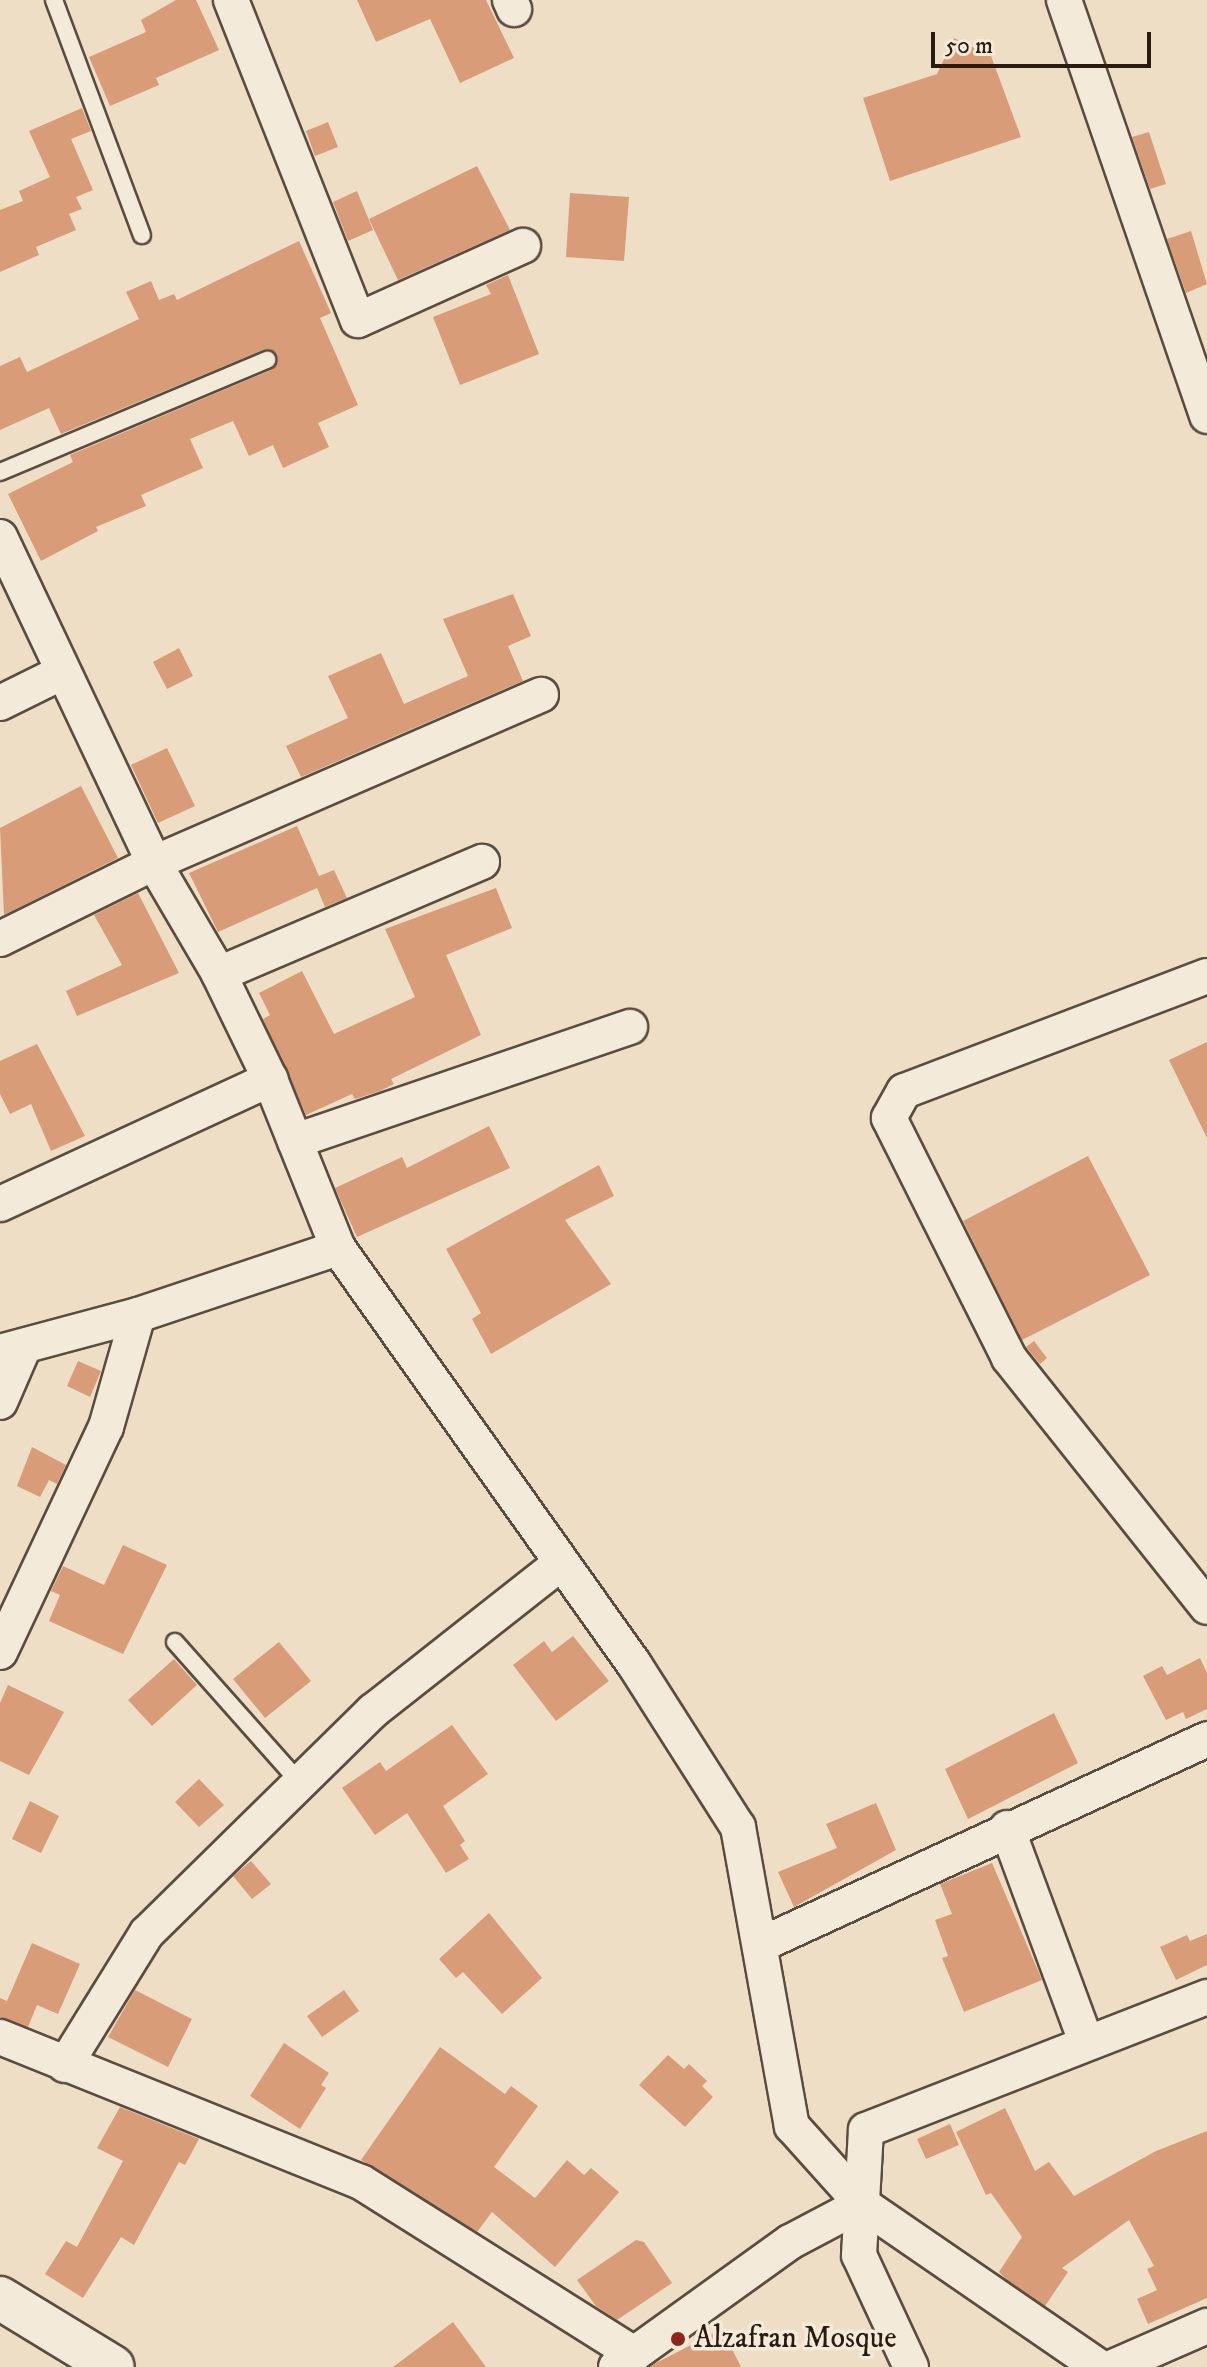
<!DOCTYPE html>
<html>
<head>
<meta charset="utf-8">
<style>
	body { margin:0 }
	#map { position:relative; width:1207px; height:2367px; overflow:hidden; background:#eedec6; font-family:"IM FELL DW Pica",serif }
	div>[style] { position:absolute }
	.building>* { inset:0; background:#d99c78 }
	.roads { filter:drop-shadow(2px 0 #5a4c3e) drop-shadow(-2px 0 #5a4c3e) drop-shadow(0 2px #5a4c3e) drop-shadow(0 -2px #5a4c3e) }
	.service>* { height:16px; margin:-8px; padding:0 8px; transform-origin:8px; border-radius:8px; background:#f4eada }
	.minor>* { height:34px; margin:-17px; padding:0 17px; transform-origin:17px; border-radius:17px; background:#f4eada }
	.tertiary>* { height:42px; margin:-21px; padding:0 21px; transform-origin:21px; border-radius:21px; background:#f4eada }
	.dots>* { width:22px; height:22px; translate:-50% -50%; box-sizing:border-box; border:4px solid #f4eada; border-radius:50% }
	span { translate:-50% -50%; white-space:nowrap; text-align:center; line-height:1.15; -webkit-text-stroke:7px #f4eada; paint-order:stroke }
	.poi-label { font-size:30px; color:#291b10 }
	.left { translate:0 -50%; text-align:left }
	.scale { position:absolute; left:931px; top:32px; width:220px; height:36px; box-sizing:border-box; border:4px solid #291b10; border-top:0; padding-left:10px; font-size:24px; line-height:28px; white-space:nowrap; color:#291b10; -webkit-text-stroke:6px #f4eada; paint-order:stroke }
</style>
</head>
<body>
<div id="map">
	<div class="building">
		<div style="clip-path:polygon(176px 0,196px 0,219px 50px,156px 78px,159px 85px,110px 106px,89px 57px,146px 32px,141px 20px)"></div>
		<div style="clip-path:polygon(357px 0,486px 0,514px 58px,460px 83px,430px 19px,376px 42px)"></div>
		<div style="clip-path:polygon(954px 38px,991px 56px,1021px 137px,890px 181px,863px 98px,937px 74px)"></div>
		<div style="clip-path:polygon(82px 108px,91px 131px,71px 139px,93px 190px,76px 197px,82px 209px,69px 214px,76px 230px,36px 247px,39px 255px,0 272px,0 210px,23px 201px,19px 191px,50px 177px,29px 131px)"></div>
		<div style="clip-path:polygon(328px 122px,338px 147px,315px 156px,306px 131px)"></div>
		<div style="clip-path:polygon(1149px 132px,1166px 184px,1150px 189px,1132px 137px)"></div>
		<div style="clip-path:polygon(477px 166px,510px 230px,398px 280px,369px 219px)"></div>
		<div style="clip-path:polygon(357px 191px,373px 230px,348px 241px,333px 202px)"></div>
		<div style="clip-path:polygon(570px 193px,629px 197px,624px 261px,566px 257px)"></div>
		<div style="clip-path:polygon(1191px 231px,1207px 284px,1186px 293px,1167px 239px)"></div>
		<div style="clip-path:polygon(299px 241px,331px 313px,320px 318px,358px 405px,318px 423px,329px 447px,283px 468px,273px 445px,249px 456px,233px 421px,190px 439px,203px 468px,141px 495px,146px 506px,96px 527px,98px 531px,41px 561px,8px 494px,73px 462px,70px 455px,271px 370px,277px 356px,263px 350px,61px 434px,49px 408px,0 430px,0 366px,20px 357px,27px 372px,139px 319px,126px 292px,151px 281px,159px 300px,174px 294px,177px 300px)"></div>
		<div style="clip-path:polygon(508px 275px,539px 354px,460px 385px,433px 317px,491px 294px,486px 285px)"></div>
		<div style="clip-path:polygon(513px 594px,531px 636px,508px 646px,523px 681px,301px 777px,286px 746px,348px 718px,328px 676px,381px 653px,404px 704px,468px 676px,443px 619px)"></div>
		<div style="clip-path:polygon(179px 648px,193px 676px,167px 689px,153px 662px)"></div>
		<div style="clip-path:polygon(167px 748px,195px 806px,158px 823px,131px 765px)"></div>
		<div style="clip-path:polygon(81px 786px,118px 858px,4px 915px,0 828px)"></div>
		<div style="clip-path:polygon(297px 826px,319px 876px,334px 870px,347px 898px,325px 907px,317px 888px,218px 932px,189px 873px)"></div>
		<div style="clip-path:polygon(496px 888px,512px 928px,446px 955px,481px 1035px,391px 1079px,394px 1084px,380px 1091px,355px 1099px,352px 1094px,306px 1115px,263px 1019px,270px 1015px,259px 993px,302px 971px,334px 1034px,415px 997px,385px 929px)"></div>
		<div style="clip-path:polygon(138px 893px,179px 973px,77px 1016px,66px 991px,122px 965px,94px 915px)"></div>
		<div style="clip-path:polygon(1207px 1042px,1207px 1138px,1169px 1060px)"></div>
		<div style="clip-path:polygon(37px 1044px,85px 1136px,51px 1151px,31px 1104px,10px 1114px,0 1094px,0 1061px)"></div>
		<div style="clip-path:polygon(489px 1126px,510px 1168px,357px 1237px,335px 1188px,402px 1157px,407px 1168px)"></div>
		<div style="clip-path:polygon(1088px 1156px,1150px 1275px,1022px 1340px,963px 1221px)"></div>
		<div style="clip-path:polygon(599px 1165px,614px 1196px,565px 1220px,611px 1284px,491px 1354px,472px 1319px,481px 1313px,446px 1249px)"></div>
		<div style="clip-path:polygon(1034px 1341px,1047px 1358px,1040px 1364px,1026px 1347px)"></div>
		<div style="clip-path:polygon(78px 1361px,101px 1371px,90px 1397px,67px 1386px)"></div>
		<div style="clip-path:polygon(32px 1447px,66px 1465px,57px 1484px,49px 1480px,40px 1497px,17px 1486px)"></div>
		<div style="clip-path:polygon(123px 1545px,167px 1565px,123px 1654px,49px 1621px,60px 1595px,51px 1591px,63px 1566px,104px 1585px)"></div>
		<div style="clip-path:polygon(573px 1636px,609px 1681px,556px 1721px,513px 1665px,544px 1641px,552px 1652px)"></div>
		<div style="clip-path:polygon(279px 1642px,311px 1681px,265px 1718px,233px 1679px)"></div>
		<div style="clip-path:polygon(1200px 1658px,1207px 1673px,1207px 1709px,1186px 1719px,1183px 1712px,1166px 1720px,1143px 1676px,1162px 1666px,1167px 1675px)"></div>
		<div style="clip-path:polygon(174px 1659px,197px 1685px,152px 1726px,128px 1700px)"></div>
		<div style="clip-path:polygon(8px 1685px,64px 1712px,29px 1775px,0 1761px,0 1703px)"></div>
		<div style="clip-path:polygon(1054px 1713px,1078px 1763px,968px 1819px,945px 1769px)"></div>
		<div style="clip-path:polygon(452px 1725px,488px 1774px,443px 1806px,465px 1841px,460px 1845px,469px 1859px,446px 1873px,407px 1813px,375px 1835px,342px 1788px,380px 1762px,386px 1771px)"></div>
		<div style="clip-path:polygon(199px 1779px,224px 1805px,199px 1827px,175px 1802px)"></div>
		<div style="clip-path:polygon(30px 1801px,59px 1816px,41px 1853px,12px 1839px)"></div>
		<div style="clip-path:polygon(876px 1803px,896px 1850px,794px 1907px,778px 1872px,837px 1848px,826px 1824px)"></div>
		<div style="clip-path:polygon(251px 1861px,271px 1884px,252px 1899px,233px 1876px)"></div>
		<div style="clip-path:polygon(992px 1863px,1042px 1980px,964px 2012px,942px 1958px,948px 1956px,935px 1920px,952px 1914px,940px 1884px)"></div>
		<div style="clip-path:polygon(489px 1913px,542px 1978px,502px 2014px,463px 1972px,456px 1978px,439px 1959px)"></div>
		<div style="clip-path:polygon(1207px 1934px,1207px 1965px,1176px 1980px,1160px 1947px,1187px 1935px,1190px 1941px)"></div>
		<div style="clip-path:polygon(32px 1943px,80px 1964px,58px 2014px,37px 2005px,28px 2027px,0 2017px,0 1998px,7px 2001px)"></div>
		<div style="clip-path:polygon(135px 1990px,192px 2019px,168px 2067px,108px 2037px)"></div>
		<div style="clip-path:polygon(344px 1990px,359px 2011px,322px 2037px,307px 2016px)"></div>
		<div style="clip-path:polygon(284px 2043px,329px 2073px,321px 2085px,326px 2088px,300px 2129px,250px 2096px)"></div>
		<div style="clip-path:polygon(440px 2047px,505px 2094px,511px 2086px,538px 2106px,494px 2167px,535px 2198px,567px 2160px,584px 2175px,591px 2168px,619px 2192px,555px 2267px,492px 2212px,477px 2232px,361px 2160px)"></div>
		<div style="clip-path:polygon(668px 2055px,684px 2069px,689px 2064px,707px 2081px,702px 2086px,713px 2097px,685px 2127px,639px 2085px)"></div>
		<div style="clip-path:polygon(120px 2107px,199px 2139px,185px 2165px,179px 2162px,134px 2245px,121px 2237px,83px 2298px,45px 2274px,66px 2241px,77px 2247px,123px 2161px,97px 2148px)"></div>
		<div style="clip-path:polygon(1005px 2108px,1035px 2171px,1049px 2162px,1074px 2196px,1156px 2151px,1207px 2131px,1207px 2298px,1148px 2324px,1137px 2299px,1157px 2290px,1147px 2269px,1154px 2266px,1129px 2220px,1062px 2268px,1068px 2272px,1045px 2306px,1006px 2279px,999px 2272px,1022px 2237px,991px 2193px,986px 2195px,956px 2132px)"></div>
		<div style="clip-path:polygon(950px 2124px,959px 2145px,926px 2159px,917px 2139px)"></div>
		<div style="clip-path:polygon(636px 2240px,644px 2242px,672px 2283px,617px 2320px,596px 2306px,577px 2280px)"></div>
		<div style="clip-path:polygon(453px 2322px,486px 2367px,393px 2367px)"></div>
		<div style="clip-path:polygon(722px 2329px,741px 2367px,650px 2367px,656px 2363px)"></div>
	</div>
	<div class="roads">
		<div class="service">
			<div style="left:54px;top:0;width:251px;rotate:69.5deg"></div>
			<div style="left:0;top:472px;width:290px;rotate:-22.8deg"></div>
			<div style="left:175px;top:1642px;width:188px;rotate:48.4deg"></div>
		</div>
		<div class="minor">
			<div style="left:231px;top:0;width:344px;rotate:68.4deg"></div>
			<div style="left:358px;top:320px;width:181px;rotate:-24.2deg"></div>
			<div style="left:510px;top:0;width:10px;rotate:66deg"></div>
			<div style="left:1064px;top:0;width:440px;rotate:71deg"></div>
			<div style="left:0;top:537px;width:361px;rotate:64.7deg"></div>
			<div style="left:154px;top:863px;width:129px;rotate:59.6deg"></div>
			<div style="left:219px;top:974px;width:117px;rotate:64.1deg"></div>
			<div style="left:270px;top:1079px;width:182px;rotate:68.1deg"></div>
			<div style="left:338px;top:1248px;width:511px;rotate:54.57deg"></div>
			<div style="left:634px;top:1664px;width:193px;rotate:57.5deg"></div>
			<div style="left:738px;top:1827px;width:304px;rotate:79.8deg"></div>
			<div style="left:792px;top:2126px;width:105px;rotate:48.1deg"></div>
			<div style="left:0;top:703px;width:70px;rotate:-26.2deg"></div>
			<div style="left:0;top:939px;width:172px;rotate:-26.3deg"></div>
			<div style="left:154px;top:863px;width:422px;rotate:-23.5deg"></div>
			<div style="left:219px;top:974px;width:286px;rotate:-23.1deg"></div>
			<div style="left:1207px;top:976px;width:324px;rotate:159.2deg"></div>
			<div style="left:904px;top:1091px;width:31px;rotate:119deg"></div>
			<div style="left:889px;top:1118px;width:268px;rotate:63.4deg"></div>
			<div style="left:1009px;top:1358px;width:318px;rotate:51.5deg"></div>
			<div style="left:295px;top:1141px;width:354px;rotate:-18.8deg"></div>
			<div style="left:0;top:1204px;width:298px;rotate:-24.8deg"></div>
			<div style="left:0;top:1352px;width:143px;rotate:-15deg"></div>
			<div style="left:138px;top:1315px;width:211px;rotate:-18.5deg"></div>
			<div style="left:0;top:1402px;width:58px;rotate:-66.5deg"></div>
			<div style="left:0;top:1652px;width:249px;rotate:-64.8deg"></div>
			<div style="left:106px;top:1427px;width:116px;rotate:-74.1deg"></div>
			<div style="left:1007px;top:1828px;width:228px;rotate:69.7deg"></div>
			<div style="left:762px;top:1944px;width:490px;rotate:-24.7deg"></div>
			<div style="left:0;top:2037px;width:389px;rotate:21.9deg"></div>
			<div style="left:361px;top:2182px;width:323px;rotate:32.2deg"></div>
			<div style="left:65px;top:2065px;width:155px;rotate:-58.2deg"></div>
			<div style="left:147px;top:1933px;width:317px;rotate:-44.5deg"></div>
			<div style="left:373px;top:1711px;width:239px;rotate:-38.2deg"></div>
			<div style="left:616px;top:2367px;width:214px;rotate:-35.7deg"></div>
			<div style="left:790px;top:2242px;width:81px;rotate:-27.8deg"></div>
			<div style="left:862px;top:2204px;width:288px;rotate:34.5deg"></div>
			<div style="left:911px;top:2367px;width:123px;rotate:-114.9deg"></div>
			<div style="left:859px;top:2255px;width:125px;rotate:-86.8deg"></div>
			<div style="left:866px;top:2130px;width:366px;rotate:-21.3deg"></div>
			<div style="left:1113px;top:2367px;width:103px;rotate:-23.6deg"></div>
		</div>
		<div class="tertiary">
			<div style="left:0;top:2298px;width:132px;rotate:31.4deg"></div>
		</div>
	</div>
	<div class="dots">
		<div style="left:678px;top:2339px;background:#8f2418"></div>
	</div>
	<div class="poi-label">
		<span class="left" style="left:694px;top:2339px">Alzafran Mosque</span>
	</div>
	<div class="scale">50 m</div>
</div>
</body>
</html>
